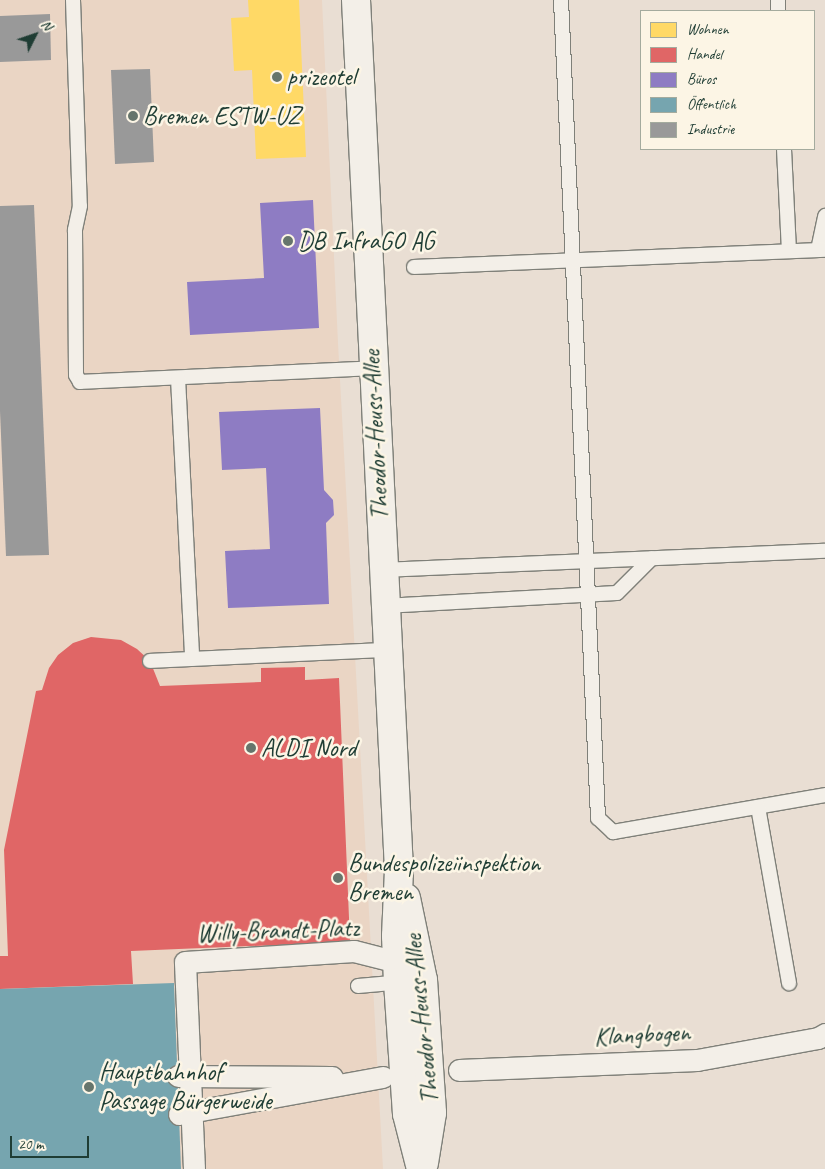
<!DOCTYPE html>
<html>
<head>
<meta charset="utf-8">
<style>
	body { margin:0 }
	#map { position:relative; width:825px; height:1169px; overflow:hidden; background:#e9ded3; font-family:Caveat,sans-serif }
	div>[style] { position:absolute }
	.built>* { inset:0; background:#ead5c4 }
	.homes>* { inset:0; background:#ffd966 }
	.shops>* { inset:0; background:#e06666 }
	.offices>* { inset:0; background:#8e7cc3 }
	.public>* { inset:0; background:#76a5af }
	.industry>* { inset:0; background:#999 }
	.roads { filter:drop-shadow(1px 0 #7f8079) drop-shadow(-1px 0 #7f8079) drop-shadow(0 1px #7f8079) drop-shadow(0 -1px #7f8079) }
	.service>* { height:14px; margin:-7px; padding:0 7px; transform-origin:7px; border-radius:7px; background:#f3efe8 }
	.pedestrian>* { height:21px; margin:-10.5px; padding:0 10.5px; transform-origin:10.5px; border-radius:10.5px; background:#f3efe8 }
	.tertiary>* { height:28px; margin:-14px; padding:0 14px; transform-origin:14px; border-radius:14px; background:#f3efe8 }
	.dots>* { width:14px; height:14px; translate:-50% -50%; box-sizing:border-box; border:2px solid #fcf5e5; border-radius:50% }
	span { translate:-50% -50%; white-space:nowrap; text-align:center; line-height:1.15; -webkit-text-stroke:5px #fcf5e5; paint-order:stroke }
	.poi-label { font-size:25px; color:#1f3d34 }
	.left { translate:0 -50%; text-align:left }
	.street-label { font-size:25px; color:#1f3d34 }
	.legend { position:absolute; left:640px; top:10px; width:175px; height:140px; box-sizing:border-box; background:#fcf5e5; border:1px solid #a4ab9e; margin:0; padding:6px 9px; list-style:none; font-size:15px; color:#1f3d34 }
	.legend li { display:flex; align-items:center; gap:10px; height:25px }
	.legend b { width:25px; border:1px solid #a4ab9e }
	.north { position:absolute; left:10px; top:10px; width:50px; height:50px; -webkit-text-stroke:4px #fcf5e5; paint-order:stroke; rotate:49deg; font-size:14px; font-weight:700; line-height:20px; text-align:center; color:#1f3d34 }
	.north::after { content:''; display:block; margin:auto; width:18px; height:22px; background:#1f3d34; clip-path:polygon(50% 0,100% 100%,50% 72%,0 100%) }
	.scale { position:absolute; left:10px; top:1136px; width:79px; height:22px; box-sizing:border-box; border:2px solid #1f3d34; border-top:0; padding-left:6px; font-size:15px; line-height:18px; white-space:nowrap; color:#1f3d34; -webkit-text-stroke:4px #fcf5e5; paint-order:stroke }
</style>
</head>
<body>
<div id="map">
	<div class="built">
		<div style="clip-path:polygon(0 0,322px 0,338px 343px,383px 1169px,0 1169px)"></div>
	</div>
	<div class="homes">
		<div style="clip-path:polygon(248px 0,299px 0,306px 157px,256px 159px,252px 70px,234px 71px,231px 18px,249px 17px)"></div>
	</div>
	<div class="shops">
		<div style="clip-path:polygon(91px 637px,121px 640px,137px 649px,150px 661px,160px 686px,261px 682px,261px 668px,305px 667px,305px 680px,339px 678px,350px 942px,131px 951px,133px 984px,0 989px,0 956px,8px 956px,4px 850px,36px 691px,42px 690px,49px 668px,58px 655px,73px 643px)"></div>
	</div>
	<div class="offices">
		<div style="clip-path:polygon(313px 200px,319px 328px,190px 335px,187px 282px,264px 278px,260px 203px)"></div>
		<div style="clip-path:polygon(320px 408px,324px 490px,333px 500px,334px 515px,326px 523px,329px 604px,228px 608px,225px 551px,270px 549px,266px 468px,222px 470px,219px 412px)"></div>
	</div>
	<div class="public">
		<div style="clip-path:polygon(174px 983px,181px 1169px,0 1169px,0 989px)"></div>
	</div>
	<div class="industry">
		<div style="clip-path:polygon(50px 14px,51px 60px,0 62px,0 16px)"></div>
		<div style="clip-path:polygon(150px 69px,154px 162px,115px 164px,111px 70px)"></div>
		<div style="clip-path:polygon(34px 205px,49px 555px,6px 556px,0 411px,0 206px)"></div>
	</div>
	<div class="roads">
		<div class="service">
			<div style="left:73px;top:0;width:206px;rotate:88.1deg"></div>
			<div style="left:80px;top:206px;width:25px;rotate:102deg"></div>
			<div style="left:75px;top:230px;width:145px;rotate:89.6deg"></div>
			<div style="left:76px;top:375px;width:8px;rotate:60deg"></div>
			<div style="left:80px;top:382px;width:293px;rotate:-2.7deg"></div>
			<div style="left:561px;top:0;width:819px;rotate:87.41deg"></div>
			<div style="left:598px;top:818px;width:21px;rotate:43deg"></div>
			<div style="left:613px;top:832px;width:215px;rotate:-9.9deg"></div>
			<div style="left:778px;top:0;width:11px;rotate:90deg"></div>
			<div style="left:784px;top:149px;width:102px;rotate:87.2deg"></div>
			<div style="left:818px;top:250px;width:35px;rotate:-78deg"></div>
			<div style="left:414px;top:267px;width:411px;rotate:-2.4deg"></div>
			<div style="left:178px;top:378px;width:281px;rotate:87.1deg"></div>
			<div style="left:382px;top:570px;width:443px;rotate:-2.5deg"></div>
			<div style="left:384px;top:606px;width:233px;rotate:-3.2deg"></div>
			<div style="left:617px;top:593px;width:49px;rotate:-45deg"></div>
			<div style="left:150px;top:661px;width:237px;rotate:-2.7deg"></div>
			<div style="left:758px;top:807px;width:179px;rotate:80deg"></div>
			<div style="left:358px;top:986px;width:45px;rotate:-5.1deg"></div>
		</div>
		<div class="pedestrian">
			<div style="left:459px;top:1070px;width:238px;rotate:-2.4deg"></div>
			<div style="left:697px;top:1060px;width:123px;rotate:-10.3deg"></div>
			<div style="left:818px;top:1038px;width:8px;rotate:-30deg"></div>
			<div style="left:178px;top:1076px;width:154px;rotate:0.4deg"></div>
			<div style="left:179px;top:1114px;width:207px;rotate:-10.3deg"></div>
			<div style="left:194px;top:1169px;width:207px;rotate:-92.5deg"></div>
			<div style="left:185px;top:962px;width:169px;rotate:-3.7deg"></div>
			<div style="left:354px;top:951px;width:44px;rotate:14.3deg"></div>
		</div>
		<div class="tertiary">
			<div style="left:356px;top:0;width:871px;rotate:87.17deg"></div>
			<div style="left:399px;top:870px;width:66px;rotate:92.6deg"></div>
			<div style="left:396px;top:936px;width:46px;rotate:87.5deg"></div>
			<div style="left:398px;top:982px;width:132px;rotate:86.1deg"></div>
			<div style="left:407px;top:1114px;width:57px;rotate:75.7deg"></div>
			<div style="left:406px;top:898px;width:84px;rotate:78.3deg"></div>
			<div style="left:423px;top:980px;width:133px;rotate:86.1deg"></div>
			<div style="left:432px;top:1113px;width:51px;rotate:99.1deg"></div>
		</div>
	</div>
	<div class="dots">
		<div style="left:277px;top:77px;background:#66756c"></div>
		<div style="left:133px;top:116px;background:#66756c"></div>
		<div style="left:288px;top:241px;background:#66756c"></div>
		<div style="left:251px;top:748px;background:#66756c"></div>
		<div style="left:338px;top:878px;background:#66756c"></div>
		<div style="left:89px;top:1087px;background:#66756c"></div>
	</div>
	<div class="poi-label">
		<span class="left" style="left:287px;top:77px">prizeotel</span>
		<span class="left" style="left:143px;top:116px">Bremen ESTW-UZ</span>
		<span class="left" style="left:298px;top:241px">DB InfraGO AG</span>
		<span class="left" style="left:261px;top:748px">ALDI Nord</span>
		<span class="left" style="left:348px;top:878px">Bundespolizeiinspektion<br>Bremen</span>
		<span class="left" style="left:99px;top:1087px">Hauptbahnhof<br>Passage Bürgerweide</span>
	</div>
	<div class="street-label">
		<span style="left:376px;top:435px;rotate:-93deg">Theodor-Heuss-Allee</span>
		<span style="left:278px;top:931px;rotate:-2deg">Willy-Brandt-Platz</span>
		<span style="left:422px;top:1019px;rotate:-96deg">Theodor-Heuss-Allee</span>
		<span style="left:642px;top:1035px;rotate:-3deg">Klangbogen</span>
	</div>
	<ul class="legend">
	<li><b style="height:14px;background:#ffd966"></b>Wohnen</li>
	<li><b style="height:14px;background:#e06666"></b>Handel</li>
	<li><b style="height:14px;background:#8e7cc3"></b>Büros</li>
	<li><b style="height:14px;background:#76a5af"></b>Öffentlich</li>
	<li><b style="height:14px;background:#999"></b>Industrie</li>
	</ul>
	<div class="north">N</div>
	<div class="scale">20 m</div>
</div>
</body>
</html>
